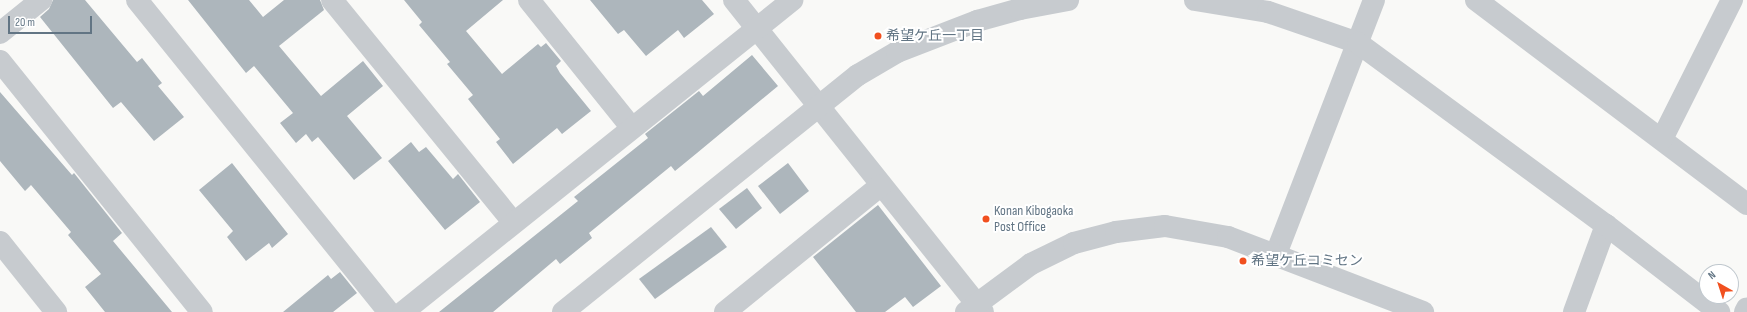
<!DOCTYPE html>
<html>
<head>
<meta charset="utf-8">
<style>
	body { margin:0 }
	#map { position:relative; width:1747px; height:312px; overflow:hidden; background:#f9f9f7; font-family:"Sofia Sans Condensed","Noto Sans JP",sans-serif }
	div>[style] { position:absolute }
	.building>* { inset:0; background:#adb6bc }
	.minor>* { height:22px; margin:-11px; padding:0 11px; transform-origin:11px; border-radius:11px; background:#c7cbcf }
	.tertiary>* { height:22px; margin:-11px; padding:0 11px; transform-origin:11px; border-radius:11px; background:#c7cbcf }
	.dots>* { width:11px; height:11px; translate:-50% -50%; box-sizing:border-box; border:2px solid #fff; border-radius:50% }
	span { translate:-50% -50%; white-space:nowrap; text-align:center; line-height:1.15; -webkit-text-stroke:4px #fff; paint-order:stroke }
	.poi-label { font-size:14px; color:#627584 }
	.left { translate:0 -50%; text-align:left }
	.north { position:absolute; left:1699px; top:264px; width:40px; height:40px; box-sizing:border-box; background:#fff; border:1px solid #c0c8ce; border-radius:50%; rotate:321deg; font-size:11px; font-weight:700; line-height:16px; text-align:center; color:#627584 }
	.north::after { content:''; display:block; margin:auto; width:14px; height:18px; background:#f1501f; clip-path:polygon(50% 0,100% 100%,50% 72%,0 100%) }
	.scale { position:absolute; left:8px; top:16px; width:84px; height:18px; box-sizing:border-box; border:2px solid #627584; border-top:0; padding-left:5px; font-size:12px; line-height:14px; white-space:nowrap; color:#627584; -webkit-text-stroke:3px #fff; paint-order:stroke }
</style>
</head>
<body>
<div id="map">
	<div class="building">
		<div style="clip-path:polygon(53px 0,85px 0,137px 62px,142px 58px,162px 83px,158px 86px,184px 117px,154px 141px,121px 102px,113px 108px,40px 17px,49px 9px)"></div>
		<div style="clip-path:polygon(188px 0,249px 0,263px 17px,284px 0,320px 0,324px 10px,279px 46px,321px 96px,363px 61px,383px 86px,347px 116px,382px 158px,354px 180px,318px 137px,312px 142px,306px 134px,296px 143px,280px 123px,293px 113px,254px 66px,246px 73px)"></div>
		<div style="clip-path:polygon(404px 0,503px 0,466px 31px,502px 74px,538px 44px,541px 47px,546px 43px,561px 61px,556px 66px,560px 73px,591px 111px,562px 134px,557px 128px,513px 164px,496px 142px,500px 139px,468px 99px,473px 95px,447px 64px,450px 62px,419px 25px,422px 22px)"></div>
		<div style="clip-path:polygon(590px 0,702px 0,714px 14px,684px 38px,678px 30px,646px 56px,624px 30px,618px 34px)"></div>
		<div style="clip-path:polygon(752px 55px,778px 86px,697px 153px,675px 171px,671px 166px,589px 233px,592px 238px,560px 264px,556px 259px,493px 312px,439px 312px,578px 201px,574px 197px,648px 138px,645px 134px,699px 91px,703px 96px)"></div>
		<div style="clip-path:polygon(0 92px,72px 175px,74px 173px,122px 233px,113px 241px,172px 312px,105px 312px,85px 287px,101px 274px,68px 235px,71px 232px,31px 185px,25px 191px,0 161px)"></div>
		<div style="clip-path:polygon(411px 142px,419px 152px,426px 147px,453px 179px,458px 174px,480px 202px,445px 230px,388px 161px)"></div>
		<div style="clip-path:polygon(232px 163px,288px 234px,272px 248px,269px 243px,246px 261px,227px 237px,233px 231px,199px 190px)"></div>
		<div style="clip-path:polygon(788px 163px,809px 191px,780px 214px,758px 186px)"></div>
		<div style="clip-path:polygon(747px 188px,762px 208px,736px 229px,719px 209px)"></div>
		<div style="clip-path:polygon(878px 205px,941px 286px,913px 307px,905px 297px,885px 312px,856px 312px,813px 257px)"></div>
		<div style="clip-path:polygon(711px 227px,727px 247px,655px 299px,639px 279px)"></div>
		<div style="clip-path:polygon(340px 272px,357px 293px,333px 312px,283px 312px,328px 275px,331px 279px)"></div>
	</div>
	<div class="minor">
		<div style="left:137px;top:0;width:401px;rotate:51.1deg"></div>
		<div style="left:332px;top:0;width:286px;rotate:50.8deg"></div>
		<div style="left:529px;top:0;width:163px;rotate:51.2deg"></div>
		<div style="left:734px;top:0;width:399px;rotate:51.4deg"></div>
		<div style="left:1476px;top:0;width:339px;rotate:37deg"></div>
		<div style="left:0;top:33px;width:53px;rotate:-38.8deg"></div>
		<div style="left:0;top:61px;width:322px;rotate:51.2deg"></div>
		<div style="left:1662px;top:139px;width:156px;rotate:-63.3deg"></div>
		<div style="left:0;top:242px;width:90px;rotate:51.3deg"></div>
		<div style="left:1276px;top:254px;width:272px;rotate:-68.9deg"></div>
		<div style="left:403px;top:312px;width:499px;rotate:-38.7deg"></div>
		<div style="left:725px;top:312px;width:201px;rotate:-39.1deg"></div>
		<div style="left:966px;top:312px;width:81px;rotate:-36.4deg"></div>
		<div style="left:1031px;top:264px;width:48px;rotate:-26deg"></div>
		<div style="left:1074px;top:243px;width:43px;rotate:-14.7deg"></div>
		<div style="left:1116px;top:232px;width:49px;rotate:-7deg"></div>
		<div style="left:1165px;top:226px;width:64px;rotate:9.9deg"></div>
		<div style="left:1228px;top:237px;width:209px;rotate:21deg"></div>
		<div style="left:1574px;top:312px;width:93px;rotate:-69.8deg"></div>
		<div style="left:1745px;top:312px;width:4px;rotate:-63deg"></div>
	</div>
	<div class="tertiary">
		<div style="left:1195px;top:0;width:74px;rotate:9.3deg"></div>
		<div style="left:1268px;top:12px;width:95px;rotate:19deg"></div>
		<div style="left:1358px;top:43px;width:308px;rotate:36.3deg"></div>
		<div style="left:1606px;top:225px;width:143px;rotate:37.6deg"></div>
		<div style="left:563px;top:312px;width:378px;rotate:-38.8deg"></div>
		<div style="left:858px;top:75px;width:45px;rotate:-30.5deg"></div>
		<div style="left:897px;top:52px;width:86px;rotate:-21.2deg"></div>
		<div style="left:977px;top:21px;width:45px;rotate:-15.6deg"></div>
		<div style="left:1020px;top:9px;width:49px;rotate:-10.6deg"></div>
	</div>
	<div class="dots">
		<div style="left:878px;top:36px;background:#f1501f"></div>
		<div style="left:986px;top:219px;background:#f1501f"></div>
		<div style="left:1243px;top:261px;background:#f1501f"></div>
	</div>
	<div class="poi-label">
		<span class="left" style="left:886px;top:36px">希望ケ丘一丁目</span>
		<span class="left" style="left:994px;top:219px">Konan Kibogaoka<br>Post Office</span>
		<span class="left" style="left:1251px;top:261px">希望ケ丘コミセン</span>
	</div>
	<div class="north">N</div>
	<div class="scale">20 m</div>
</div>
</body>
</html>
